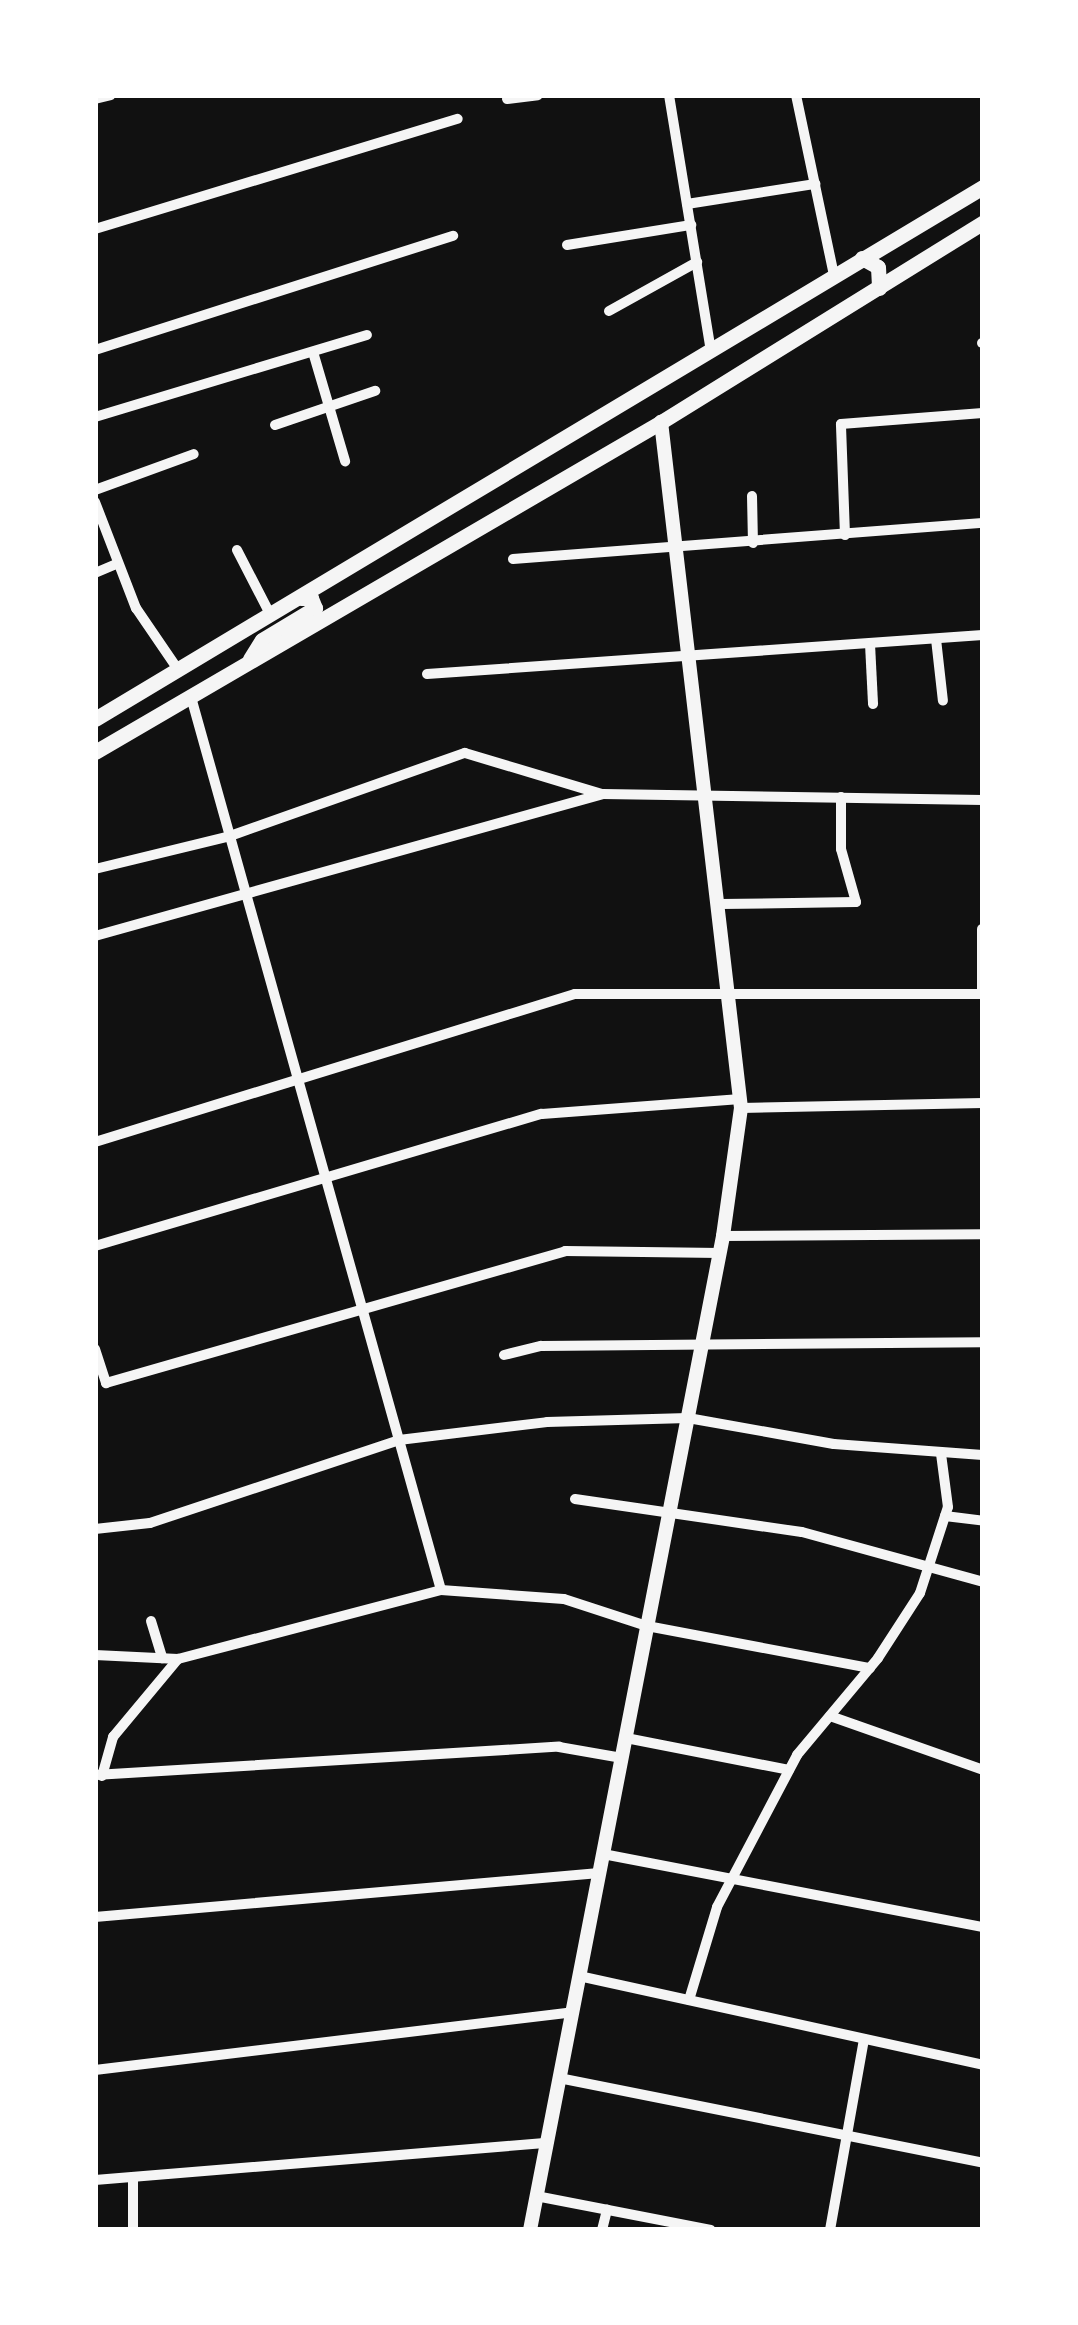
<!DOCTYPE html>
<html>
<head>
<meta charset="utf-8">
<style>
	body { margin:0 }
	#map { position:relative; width:1078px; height:2325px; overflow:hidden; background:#111; font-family:Quicksand,sans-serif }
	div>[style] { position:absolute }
	.stream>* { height:5px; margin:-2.5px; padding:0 2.5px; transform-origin:2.5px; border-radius:2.5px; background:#333 }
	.minor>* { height:10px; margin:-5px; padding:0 5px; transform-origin:5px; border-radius:5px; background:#f5f5f5 }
	.secondary>* { height:14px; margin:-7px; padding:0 7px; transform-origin:7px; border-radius:7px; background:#f5f5f5 }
	.primary>* { height:15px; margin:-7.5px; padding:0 7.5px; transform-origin:7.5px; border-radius:7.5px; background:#f5f5f5 }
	span { translate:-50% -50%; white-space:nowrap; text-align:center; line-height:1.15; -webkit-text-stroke:8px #fff; paint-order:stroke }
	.frame { position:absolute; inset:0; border:98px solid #fff; pointer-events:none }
</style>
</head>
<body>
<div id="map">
	<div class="stream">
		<div style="left:95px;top:1546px;width:5px;rotate:90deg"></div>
	</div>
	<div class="minor">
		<div style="left:669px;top:95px;width:260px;rotate:80.7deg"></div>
		<div style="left:796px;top:95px;width:184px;rotate:78.1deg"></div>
		<div style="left:95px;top:99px;width:16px;rotate:-14deg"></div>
		<div style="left:507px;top:99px;width:31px;rotate:-7deg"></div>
		<div style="left:687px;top:204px;width:130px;rotate:-8.9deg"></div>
		<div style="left:95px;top:229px;width:379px;rotate:-16.9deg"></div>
		<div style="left:567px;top:245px;width:126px;rotate:-9.2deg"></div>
		<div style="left:609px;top:311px;width:101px;rotate:-29.1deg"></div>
		<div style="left:982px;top:343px;width:1px"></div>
		<div style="left:95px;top:350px;width:376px;rotate:-17.7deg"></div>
		<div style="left:313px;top:352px;width:114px;rotate:73.6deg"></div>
		<div style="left:95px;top:417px;width:284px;rotate:-16.8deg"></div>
		<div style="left:275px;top:425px;width:106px;rotate:-18.8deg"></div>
		<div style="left:95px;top:490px;width:105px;rotate:-20deg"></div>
		<div style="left:752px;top:496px;width:47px;rotate:88.8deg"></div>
		<div style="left:95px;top:502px;width:114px;rotate:68.9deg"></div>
		<div style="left:136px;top:608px;width:76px;rotate:55.7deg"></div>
		<div style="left:845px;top:535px;width:111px;rotate:-92.1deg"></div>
		<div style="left:841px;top:424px;width:142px;rotate:-4.4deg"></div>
		<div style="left:237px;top:550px;width:74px;rotate:62.7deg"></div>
		<div style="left:513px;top:559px;width:471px;rotate:-4.4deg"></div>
		<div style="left:95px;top:573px;width:25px;rotate:-23deg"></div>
		<div style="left:936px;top:639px;width:62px;rotate:83.6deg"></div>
		<div style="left:870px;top:644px;width:60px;rotate:87.1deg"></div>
		<div style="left:427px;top:674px;width:557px;rotate:-4.01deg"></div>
		<div style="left:191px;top:697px;width:927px;rotate:74.36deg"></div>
		<div style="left:95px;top:869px;width:139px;rotate:-13.7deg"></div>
		<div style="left:230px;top:836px;width:249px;rotate:-19.5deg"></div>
		<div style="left:465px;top:753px;width:143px;rotate:16.7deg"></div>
		<div style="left:721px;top:904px;width:135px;rotate:-0.8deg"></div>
		<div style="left:856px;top:902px;width:55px;rotate:-105.8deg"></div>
		<div style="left:841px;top:849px;width:52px;rotate:-90deg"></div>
		<div style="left:982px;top:929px;width:65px;rotate:90deg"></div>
		<div style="left:95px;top:936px;width:527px;rotate:-15.62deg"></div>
		<div style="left:603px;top:794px;width:380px;rotate:0.9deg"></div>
		<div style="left:741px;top:1108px;width:242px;rotate:-1.2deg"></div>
		<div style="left:95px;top:1142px;width:502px;rotate:-17.14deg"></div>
		<div style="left:575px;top:994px;width:408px"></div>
		<div style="left:723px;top:1236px;width:260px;rotate:-0.4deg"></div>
		<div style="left:95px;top:1246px;width:466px;rotate:-16.5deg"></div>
		<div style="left:542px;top:1114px;width:199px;rotate:-4.3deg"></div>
		<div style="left:95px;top:1349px;width:36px;rotate:72deg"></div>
		<div style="left:106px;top:1383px;width:478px;rotate:-16deg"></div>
		<div style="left:565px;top:1251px;width:155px;rotate:0.7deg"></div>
		<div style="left:504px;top:1355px;width:38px;rotate:-14deg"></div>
		<div style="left:541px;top:1346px;width:442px;rotate:-0.5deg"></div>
		<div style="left:575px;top:1499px;width:229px;rotate:8.3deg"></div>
		<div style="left:802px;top:1532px;width:188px;rotate:15.4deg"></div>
		<div style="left:945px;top:1516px;width:38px;rotate:7deg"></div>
		<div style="left:95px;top:1529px;width:55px;rotate:-6.2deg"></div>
		<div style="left:150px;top:1523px;width:262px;rotate:-18.4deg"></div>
		<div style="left:399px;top:1440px;width:149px;rotate:-6.9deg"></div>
		<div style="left:547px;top:1422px;width:141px;rotate:-1.6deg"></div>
		<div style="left:688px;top:1418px;width:148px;rotate:10.1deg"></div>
		<div style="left:834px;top:1444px;width:149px;rotate:4.2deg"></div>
		<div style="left:151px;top:1621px;width:39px;rotate:73deg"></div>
		<div style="left:95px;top:1655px;width:83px;rotate:2.8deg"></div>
		<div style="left:178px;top:1659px;width:272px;rotate:-14.7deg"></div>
		<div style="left:441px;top:1590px;width:123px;rotate:4.2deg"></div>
		<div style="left:564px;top:1599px;width:87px;rotate:18deg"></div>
		<div style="left:647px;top:1626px;width:227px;rotate:10.7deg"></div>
		<div style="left:830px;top:1716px;width:162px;rotate:19.4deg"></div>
		<div style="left:626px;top:1738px;width:166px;rotate:11.1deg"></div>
		<div style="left:95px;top:1775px;width:465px;rotate:-3.5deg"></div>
		<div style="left:559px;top:1747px;width:64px;rotate:9.9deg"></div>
		<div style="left:102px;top:1776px;width:41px;rotate:-74.2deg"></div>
		<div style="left:113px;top:1737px;width:102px;rotate:-50.2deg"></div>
		<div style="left:603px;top:1854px;width:387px;rotate:10.9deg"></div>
		<div style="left:95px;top:1917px;width:506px;rotate:-4.99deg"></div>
		<div style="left:579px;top:1976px;width:414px;rotate:12.4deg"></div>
		<div style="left:689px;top:2000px;width:97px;rotate:-73.2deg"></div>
		<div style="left:717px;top:1907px;width:172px;rotate:-62.2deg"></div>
		<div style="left:797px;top:1755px;width:126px;rotate:-50.1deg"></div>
		<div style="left:878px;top:1658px;width:77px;rotate:-57.1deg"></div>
		<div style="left:920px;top:1593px;width:90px;rotate:-72deg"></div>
		<div style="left:948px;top:1507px;width:53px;rotate:-97.5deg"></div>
		<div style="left:95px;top:2070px;width:481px;rotate:-6.9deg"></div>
		<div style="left:559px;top:2078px;width:432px;rotate:11.3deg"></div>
		<div style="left:133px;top:2177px;width:53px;rotate:90deg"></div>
		<div style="left:95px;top:2180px;width:454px;rotate:-4.7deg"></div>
		<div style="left:536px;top:2196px;width:178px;rotate:11deg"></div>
		<div style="left:602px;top:2230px;width:21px;rotate:-76deg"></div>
		<div style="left:830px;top:2230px;width:194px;rotate:-79.9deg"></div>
	</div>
	<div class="secondary">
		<div style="left:530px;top:2230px;width:1013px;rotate:-79.01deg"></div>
		<div style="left:723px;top:1236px;width:129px;rotate:-82deg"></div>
		<div style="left:741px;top:1108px;width:691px;rotate:-96.65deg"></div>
	</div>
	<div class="primary">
		<div style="left:862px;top:258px;width:18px;rotate:29deg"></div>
		<div style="left:878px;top:267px;width:21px;rotate:87deg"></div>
		<div style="left:250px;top:659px;width:22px;rotate:-58deg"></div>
		<div style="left:262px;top:640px;width:62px;rotate:-31.1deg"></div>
		<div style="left:315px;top:608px;width:11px;rotate:-112deg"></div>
		<div style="left:311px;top:598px;width:10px;rotate:180deg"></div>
		<div style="left:95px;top:719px;width:1035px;rotate:-30.93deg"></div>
		<div style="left:95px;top:752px;width:655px;rotate:-30.24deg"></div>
		<div style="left:661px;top:422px;width:379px;rotate:-31.8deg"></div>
	</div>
	<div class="frame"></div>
</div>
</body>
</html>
